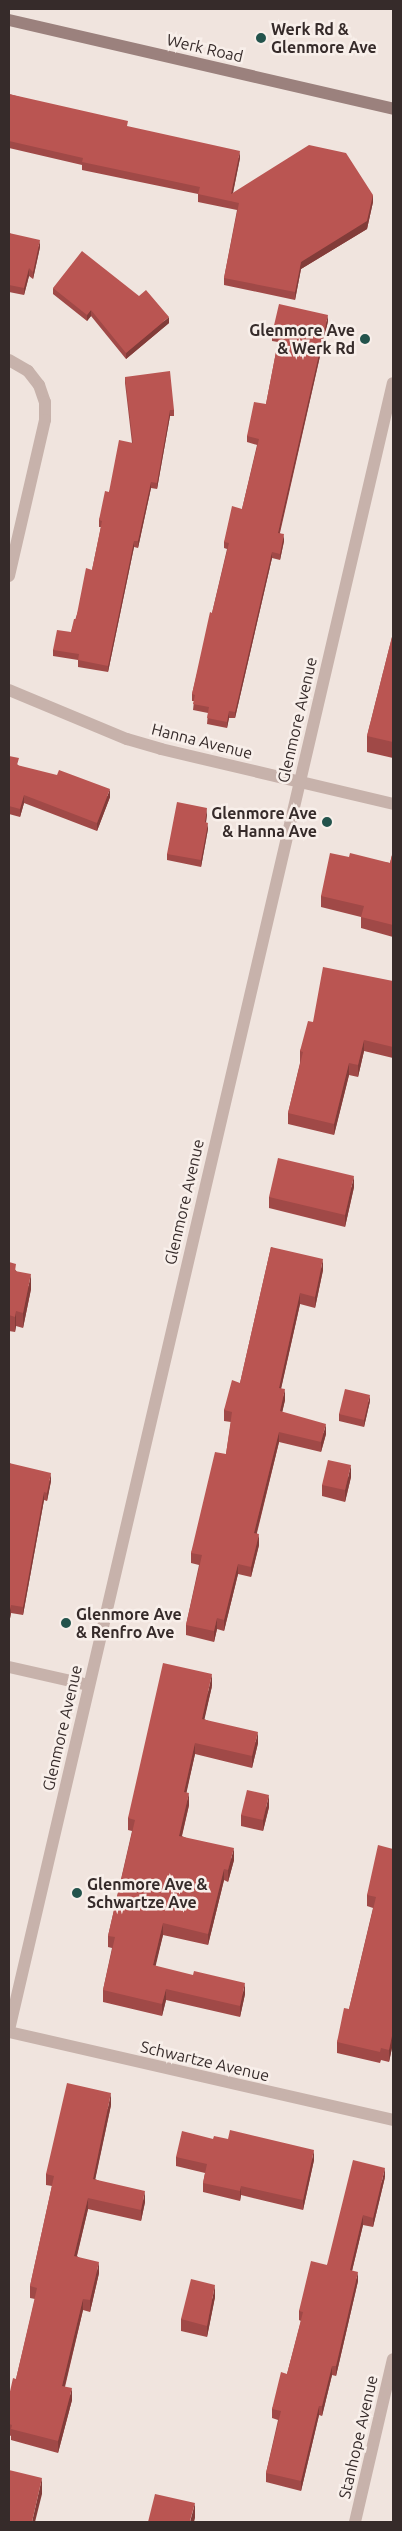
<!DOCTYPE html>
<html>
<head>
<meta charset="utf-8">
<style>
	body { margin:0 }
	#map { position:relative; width:402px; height:2531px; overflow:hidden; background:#f0e4de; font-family:Ubuntu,sans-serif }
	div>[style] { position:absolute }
	.minor>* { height:12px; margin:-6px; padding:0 6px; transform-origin:6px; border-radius:6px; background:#c7b2ab }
	.tertiary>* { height:12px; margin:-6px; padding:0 6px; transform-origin:6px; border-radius:6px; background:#c7b2ab }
	.secondary>* { height:12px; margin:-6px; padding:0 6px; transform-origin:6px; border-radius:6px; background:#9b817d }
	.wall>* { inset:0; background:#a04947 }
	.shaded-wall>* { inset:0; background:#823c39 }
	.building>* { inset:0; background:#ba5552 }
	.dots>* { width:14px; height:14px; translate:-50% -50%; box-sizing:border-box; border:2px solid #f8efea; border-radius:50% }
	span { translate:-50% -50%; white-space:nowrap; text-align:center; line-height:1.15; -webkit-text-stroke:5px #f8efea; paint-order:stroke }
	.poi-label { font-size:16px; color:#362b2a; font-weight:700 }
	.left { translate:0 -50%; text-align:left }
	.right { translate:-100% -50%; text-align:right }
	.street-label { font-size:16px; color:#362b2a }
	.frame { position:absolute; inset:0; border:10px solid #362b2a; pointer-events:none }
</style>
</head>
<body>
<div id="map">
	<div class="minor">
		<div style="left:9px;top:360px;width:22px;rotate:30deg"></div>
		<div style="left:28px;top:371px;width:18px;rotate:52deg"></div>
		<div style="left:39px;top:385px;width:18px;rotate:71deg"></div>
		<div style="left:45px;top:402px;width:18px;rotate:90deg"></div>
		<div style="left:45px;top:420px;width:160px;rotate:103deg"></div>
		<div style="left:9px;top:690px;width:128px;rotate:22.6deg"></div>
		<div style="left:127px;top:739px;width:35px;rotate:16deg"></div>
		<div style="left:161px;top:749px;width:238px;rotate:13.3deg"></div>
		<div style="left:9px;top:1667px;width:81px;rotate:12.8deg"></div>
		<div style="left:9px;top:2032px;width:394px;rotate:12.9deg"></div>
		<div style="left:355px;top:2522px;width:167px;rotate:-76.9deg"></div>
	</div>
	<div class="tertiary">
		<div style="left:9px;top:2030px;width:1691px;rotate:-76.88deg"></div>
	</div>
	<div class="secondary">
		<div style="left:9px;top:20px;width:394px;rotate:13deg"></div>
	</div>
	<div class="wall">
		<div style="clip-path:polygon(9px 94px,128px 127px,240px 158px,233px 193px,373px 202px,367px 229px,301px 269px,295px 300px,224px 285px,224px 278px,237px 210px,198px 202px,198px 194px,82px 170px,82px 165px,9px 148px)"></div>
		<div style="clip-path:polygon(9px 233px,40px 247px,33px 279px,29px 276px,24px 295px,9px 292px)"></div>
		<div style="clip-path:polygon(53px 288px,169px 323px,126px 359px,91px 316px,87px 321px,53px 294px)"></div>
		<div style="clip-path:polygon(328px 321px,280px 533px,284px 541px,280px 560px,272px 558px,235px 718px,229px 718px,227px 728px,207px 724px,208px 713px,193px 710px,194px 701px,192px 701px,192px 694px,212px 613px,227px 549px,224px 548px,224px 542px,242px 509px,257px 445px,247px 442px,247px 436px,266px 404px,278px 342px,272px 341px,272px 334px)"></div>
		<div style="clip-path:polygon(125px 377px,174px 410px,174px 416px,170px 416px,157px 489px,151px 488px,138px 548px,134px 547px,108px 672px,78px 667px,78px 660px,53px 656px,53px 650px,71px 632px,92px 570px,101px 527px,99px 527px,99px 520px,109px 492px,132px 443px,125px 383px)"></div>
		<div style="clip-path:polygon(393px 633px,393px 758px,367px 752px,367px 736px)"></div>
		<div style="clip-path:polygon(9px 756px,19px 766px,110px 797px,97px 831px,24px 803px,20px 817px,9px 814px)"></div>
		<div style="clip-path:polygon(207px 814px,206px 823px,208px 829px,201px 867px,167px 860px,167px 854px)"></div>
		<div style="clip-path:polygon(393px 851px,393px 937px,361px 928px,361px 917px,321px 907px,321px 896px,349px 857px,390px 863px)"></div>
		<div style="clip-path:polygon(393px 981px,393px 1058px,364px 1051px,358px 1077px,349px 1075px,334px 1135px,288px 1124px,288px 1113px,300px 1063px,300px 1051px,313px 1022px)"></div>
		<div style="clip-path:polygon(354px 1187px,345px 1227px,269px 1208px,269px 1197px)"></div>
		<div style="clip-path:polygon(271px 1247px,323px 1270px,315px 1308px,300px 1304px,281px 1388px,285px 1400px,282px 1412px,326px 1434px,321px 1452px,279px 1442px,257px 1533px,259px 1545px,251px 1577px,238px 1574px,224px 1631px,217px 1629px,214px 1642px,186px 1635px,186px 1625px,199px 1565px,191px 1563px,191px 1553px,226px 1454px,231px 1422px,224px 1421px,224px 1410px,240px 1383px)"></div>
		<div style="clip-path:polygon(9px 1262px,31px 1289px,23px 1328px,16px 1326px,15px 1332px,9px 1331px)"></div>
		<div style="clip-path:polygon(370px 1401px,364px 1427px,339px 1421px,339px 1414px)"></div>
		<div style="clip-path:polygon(9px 1463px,51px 1481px,47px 1501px,44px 1500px,23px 1615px,11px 1613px,9px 1624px)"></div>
		<div style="clip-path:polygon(351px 1477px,345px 1502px,322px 1496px,322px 1485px)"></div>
		<div style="clip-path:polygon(212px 1686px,204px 1719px,258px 1743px,252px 1768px,195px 1754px,186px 1793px,189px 1805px,182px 1836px,234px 1860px,228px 1882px,224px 1880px,208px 1945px,163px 1935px,155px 1966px,245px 1994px,240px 2017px,166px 2000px,162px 2016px,103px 2002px,103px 1990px,112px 1948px,108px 1947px,108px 1936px,132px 1831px,128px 1830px,128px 1818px)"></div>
		<div style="clip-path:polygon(269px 1807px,263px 1831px,241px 1826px,241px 1815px)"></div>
		<div style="clip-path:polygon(393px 1849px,393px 2043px,389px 2062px,381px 2060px,380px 2063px,337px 2053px,337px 2042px,349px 2009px,373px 1908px,367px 1906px,367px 1895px)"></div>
		<div style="clip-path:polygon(111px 2105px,95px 2179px,145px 2202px,141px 2221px,88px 2209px,77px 2256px,99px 2273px,90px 2312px,83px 2310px,65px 2387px,72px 2400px,58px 2453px,11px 2440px,11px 2436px,9px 2435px,9px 2396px,16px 2379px,35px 2299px,30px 2298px,30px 2286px,52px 2186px,46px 2185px,46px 2174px)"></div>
		<div style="clip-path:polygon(213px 2139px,314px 2160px,303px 2210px,241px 2195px,240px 2201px,203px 2192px,203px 2183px,205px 2173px,176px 2166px,176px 2157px)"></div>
		<div style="clip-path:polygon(385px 2177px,373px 2227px,363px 2225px,352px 2271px,358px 2281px,336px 2376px,332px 2375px,322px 2416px,319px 2415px,301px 2491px,266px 2482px,266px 2473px,278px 2420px,272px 2418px,272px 2409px,287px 2374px,301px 2321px,299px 2320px,299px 2311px,327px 2265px)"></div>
		<div style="clip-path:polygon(215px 2297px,207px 2337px,181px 2331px,181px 2319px)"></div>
	</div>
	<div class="shaded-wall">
		<div style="clip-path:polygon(240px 151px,240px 158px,231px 202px,231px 194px)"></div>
		<div style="clip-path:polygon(373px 195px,373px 202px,367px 229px,301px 269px,295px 300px,295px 292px,301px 262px)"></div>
		<div style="clip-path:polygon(40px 240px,40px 247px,33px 279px,33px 272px)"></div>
		<div style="clip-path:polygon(29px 268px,29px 276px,24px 295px,24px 288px)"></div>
		<div style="clip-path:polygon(91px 310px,91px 316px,87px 321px,87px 315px)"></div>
		<div style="clip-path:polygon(328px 315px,328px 321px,278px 539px,278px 533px)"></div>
		<div style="clip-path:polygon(169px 317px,169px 323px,126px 359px,126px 353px)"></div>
		<div style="clip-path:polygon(170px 410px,170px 416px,157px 489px,157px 483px)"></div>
		<div style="clip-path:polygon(151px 482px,151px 488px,138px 548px,138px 541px)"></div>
		<div style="clip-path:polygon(284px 534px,284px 541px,280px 560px,280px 554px)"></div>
		<div style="clip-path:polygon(134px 541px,134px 547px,108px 672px,108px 666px)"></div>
		<div style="clip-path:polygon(272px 552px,272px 558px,235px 718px,235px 712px)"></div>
		<div style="clip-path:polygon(229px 711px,229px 718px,227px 728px,227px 722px)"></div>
		<div style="clip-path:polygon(110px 789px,110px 797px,97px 831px,97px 823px)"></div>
		<div style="clip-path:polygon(24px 795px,24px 803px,20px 817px,20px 809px)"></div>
		<div style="clip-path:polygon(207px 808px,207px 814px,205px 829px,205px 822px)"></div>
		<div style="clip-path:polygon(208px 823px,208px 829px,201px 867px,201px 860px)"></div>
		<div style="clip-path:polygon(364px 1040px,364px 1051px,358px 1077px,358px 1065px)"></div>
		<div style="clip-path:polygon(349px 1063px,349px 1075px,334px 1135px,334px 1124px)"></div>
		<div style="clip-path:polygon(354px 1176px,354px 1187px,345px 1227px,345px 1215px)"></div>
		<div style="clip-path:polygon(323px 1259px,323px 1270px,315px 1308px,315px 1297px)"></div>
		<div style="clip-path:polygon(31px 1274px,31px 1289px,23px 1328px,23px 1313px)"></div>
		<div style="clip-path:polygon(300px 1293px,300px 1304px,279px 1398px,279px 1388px)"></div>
		<div style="clip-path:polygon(16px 1311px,16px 1326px,15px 1332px,15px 1317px)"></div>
		<div style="clip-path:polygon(285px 1389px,285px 1400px,280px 1422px,280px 1411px)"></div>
		<div style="clip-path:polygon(370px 1395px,370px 1401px,364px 1427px,364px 1420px)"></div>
		<div style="clip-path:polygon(326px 1424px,326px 1434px,321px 1452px,321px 1442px)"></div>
		<div style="clip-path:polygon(279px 1432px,279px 1442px,254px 1543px,254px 1533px)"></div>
		<div style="clip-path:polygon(351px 1465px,351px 1477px,345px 1502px,345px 1490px)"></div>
		<div style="clip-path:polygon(51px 1473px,51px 1481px,47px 1501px,47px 1493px)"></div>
		<div style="clip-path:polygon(44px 1492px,44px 1500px,23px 1615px,23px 1607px)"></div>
		<div style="clip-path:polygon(259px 1534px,259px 1545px,251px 1577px,251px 1567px)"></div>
		<div style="clip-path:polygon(238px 1564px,238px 1574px,224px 1631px,224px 1620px)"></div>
		<div style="clip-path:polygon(11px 1605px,11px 1613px,9px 1624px,9px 1616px)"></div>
		<div style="clip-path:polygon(217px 1618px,217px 1629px,214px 1642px,214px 1631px)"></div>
		<div style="clip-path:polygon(212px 1674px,212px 1686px,202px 1730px,202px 1719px)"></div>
		<div style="clip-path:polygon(258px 1732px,258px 1743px,252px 1768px,252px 1756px)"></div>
		<div style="clip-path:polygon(195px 1743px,195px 1754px,184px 1804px,184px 1792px)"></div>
		<div style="clip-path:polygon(189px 1793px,189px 1805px,179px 1847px,179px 1836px)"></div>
		<div style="clip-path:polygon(269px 1795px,269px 1807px,263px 1831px,263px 1820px)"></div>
		<div style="clip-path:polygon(234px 1848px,234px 1860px,228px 1882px,228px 1870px)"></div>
		<div style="clip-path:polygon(224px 1869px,224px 1880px,208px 1945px,208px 1934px)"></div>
		<div style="clip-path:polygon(163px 1923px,163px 1935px,153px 1977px,153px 1965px)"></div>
		<div style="clip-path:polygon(245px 1983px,245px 1994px,240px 2017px,240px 2006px)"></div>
		<div style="clip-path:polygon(166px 1989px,166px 2000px,162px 2016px,162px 2004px)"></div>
		<div style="clip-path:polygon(393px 2031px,393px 2043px,389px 2062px,389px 2050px)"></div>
		<div style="clip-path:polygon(111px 2093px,111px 2105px,93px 2190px,93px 2179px)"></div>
		<div style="clip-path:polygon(314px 2150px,314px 2160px,303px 2210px,303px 2200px)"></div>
		<div style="clip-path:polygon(385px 2168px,385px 2177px,373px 2227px,373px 2218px)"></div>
		<div style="clip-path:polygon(241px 2186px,241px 2195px,240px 2201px,240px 2191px)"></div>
		<div style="clip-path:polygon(145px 2191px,145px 2202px,141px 2221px,141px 2210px)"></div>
		<div style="clip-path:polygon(88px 2198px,88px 2209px,74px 2267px,74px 2256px)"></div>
		<div style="clip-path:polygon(363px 2215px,363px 2225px,350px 2279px,350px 2270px)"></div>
		<div style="clip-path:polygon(99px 2262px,99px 2273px,90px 2312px,90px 2300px)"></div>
		<div style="clip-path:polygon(358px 2272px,358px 2281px,336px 2376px,336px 2366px)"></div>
		<div style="clip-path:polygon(215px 2285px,215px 2297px,207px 2337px,207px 2326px)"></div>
		<div style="clip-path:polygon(83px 2299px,83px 2310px,62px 2397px,62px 2386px)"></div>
		<div style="clip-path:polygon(332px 2366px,332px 2375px,322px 2416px,322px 2406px)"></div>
		<div style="clip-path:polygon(72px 2388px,72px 2400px,58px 2453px,58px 2441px)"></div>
		<div style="clip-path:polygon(319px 2406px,319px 2415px,301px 2491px,301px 2481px)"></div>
		<div style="clip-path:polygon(42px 2478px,42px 2494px,35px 2522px,32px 2522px)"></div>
		<div style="clip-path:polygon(195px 2503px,195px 2518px,194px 2522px,190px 2522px)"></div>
	</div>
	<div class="building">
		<div style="clip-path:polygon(9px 94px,128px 121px,127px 126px,240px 151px,231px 194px,309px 145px,346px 153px,373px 195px,367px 221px,301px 262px,295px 292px,224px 278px,239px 203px,198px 194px,200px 187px,82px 162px,83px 158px,9px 141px)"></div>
		<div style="clip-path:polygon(9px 233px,40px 240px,33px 272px,29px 268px,24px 288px,9px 285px)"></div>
		<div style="clip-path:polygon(82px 251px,139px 296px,146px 290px,169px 317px,126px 353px,91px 310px,87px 315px,53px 288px)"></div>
		<div style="clip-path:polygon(279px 304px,328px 315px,278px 533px,284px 534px,280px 554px,272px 552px,235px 712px,229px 711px,227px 722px,207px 718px,209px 707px,193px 704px,195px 695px,192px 694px,210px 612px,212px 613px,229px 543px,224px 542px,232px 506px,242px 509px,259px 439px,247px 436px,254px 402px,266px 404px,279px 336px,272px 334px)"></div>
		<div style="clip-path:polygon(170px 371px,174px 410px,170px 410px,157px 483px,151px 482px,138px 541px,134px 541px,108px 666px,78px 660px,79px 654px,53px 650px,57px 630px,71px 632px,74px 619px,76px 619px,86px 568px,92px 570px,102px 521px,99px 520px,105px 491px,109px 492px,119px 440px,133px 443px,125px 377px)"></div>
		<div style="clip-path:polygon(393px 633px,393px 742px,367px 736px)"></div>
		<div style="clip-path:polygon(9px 756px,19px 758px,17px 765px,57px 775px,59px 770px,110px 789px,97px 823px,24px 795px,20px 809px,9px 806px)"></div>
		<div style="clip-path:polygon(177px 802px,207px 808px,205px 822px,208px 823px,201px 860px,167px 854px)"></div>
		<div style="clip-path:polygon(393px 851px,393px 925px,361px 917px,364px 906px,321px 896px,330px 853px,349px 857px,350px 853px,390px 863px)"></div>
		<div style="clip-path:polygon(323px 967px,393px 981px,393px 1047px,364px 1040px,358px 1065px,349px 1063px,334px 1124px,288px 1113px,303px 1052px,300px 1051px,308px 1021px,313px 1022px)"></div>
		<div style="clip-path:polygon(278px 1158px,354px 1176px,345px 1215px,269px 1197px)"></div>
		<div style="clip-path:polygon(271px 1247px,323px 1259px,315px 1297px,300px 1293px,279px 1388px,285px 1389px,280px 1411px,326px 1424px,321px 1442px,279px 1432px,254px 1533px,259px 1534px,251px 1567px,238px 1564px,224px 1620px,217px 1618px,214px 1631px,186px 1625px,202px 1555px,191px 1553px,215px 1452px,226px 1454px,232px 1412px,224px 1410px,232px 1380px,240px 1383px)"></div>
		<div style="clip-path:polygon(9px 1262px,16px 1264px,15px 1271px,31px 1274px,23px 1313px,16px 1311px,15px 1317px,9px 1315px)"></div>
		<div style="clip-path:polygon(345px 1389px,370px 1395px,364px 1420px,339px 1414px)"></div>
		<div style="clip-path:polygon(328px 1460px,351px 1465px,345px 1490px,322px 1485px)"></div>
		<div style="clip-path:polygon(9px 1463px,51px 1473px,47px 1493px,44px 1492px,23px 1607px,11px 1605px,9px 1616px)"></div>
		<div style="clip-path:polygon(163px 1663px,212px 1674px,202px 1719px,258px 1732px,252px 1756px,195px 1743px,184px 1792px,189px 1793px,179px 1836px,234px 1848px,228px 1870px,224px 1869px,208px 1934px,163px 1923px,153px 1965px,193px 1975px,194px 1971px,245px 1983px,240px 2006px,166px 1989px,162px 2004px,103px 1990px,115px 1937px,108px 1936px,135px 1820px,128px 1818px)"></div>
		<div style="clip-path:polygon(247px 1790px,269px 1795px,263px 1820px,241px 1815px)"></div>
		<div style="clip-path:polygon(378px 1845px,393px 1849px,393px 2031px,389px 2050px,381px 2048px,380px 2052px,337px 2042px,344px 2008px,349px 2009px,376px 1897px,367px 1895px)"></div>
		<div style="clip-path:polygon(67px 2083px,111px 2093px,93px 2179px,145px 2191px,141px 2210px,88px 2198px,74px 2256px,99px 2262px,90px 2300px,83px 2299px,62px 2386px,72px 2388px,58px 2441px,11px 2429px,12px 2425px,9px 2424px,9px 2396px,13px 2378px,16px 2379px,37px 2288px,30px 2286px,54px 2176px,46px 2174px)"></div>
		<div style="clip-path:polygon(230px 2130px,314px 2150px,303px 2200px,241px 2186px,240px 2191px,203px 2183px,207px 2164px,176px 2157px,182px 2131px,213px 2139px,214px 2136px,228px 2139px)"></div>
		<div style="clip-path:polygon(353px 2160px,385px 2168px,373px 2218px,363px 2215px,350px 2270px,358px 2272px,336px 2366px,332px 2366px,322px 2406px,319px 2406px,301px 2481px,266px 2473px,281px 2411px,272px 2409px,281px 2372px,287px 2374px,303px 2312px,299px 2311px,311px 2261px,327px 2265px)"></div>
		<div style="clip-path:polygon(191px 2279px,215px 2285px,207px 2326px,181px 2319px)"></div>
		<div style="clip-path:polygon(9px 2470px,42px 2478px,32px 2522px,9px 2522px)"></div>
		<div style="clip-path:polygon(155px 2494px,195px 2503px,190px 2521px,196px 2522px,148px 2522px)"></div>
	</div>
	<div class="dots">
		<div style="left:261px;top:38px;background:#23534c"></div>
		<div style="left:365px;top:339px;background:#23534c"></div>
		<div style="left:327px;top:822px;background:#23534c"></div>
		<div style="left:66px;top:1623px;background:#23534c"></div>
		<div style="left:77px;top:1893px;background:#23534c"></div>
	</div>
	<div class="poi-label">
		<span class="left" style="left:271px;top:38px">Werk Rd &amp;<br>Glenmore Ave</span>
		<span class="right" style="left:355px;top:339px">Glenmore Ave<br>&amp; Werk Rd</span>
		<span class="right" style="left:317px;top:822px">Glenmore Ave<br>&amp; Hanna Ave</span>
		<span class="left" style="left:76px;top:1623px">Glenmore Ave<br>&amp; Renfro Ave</span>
		<span class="left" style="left:87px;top:1893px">Glenmore Ave &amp;<br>Schwartze Ave</span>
	</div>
	<div class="street-label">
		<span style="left:205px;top:48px;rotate:13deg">Werk Road</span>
		<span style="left:297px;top:720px;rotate:-77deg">Glenmore Avenue</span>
		<span style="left:202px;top:741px;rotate:14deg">Hanna Avenue</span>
		<span style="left:184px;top:1202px;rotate:-77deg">Glenmore Avenue</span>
		<span style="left:62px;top:1728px;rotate:-77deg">Glenmore Avenue</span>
		<span style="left:205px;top:2061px;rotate:13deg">Schwartze Avenue</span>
		<span style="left:358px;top:2437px;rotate:-77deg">Stanhope Avenue</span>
	</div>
	<div class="frame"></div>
</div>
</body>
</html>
